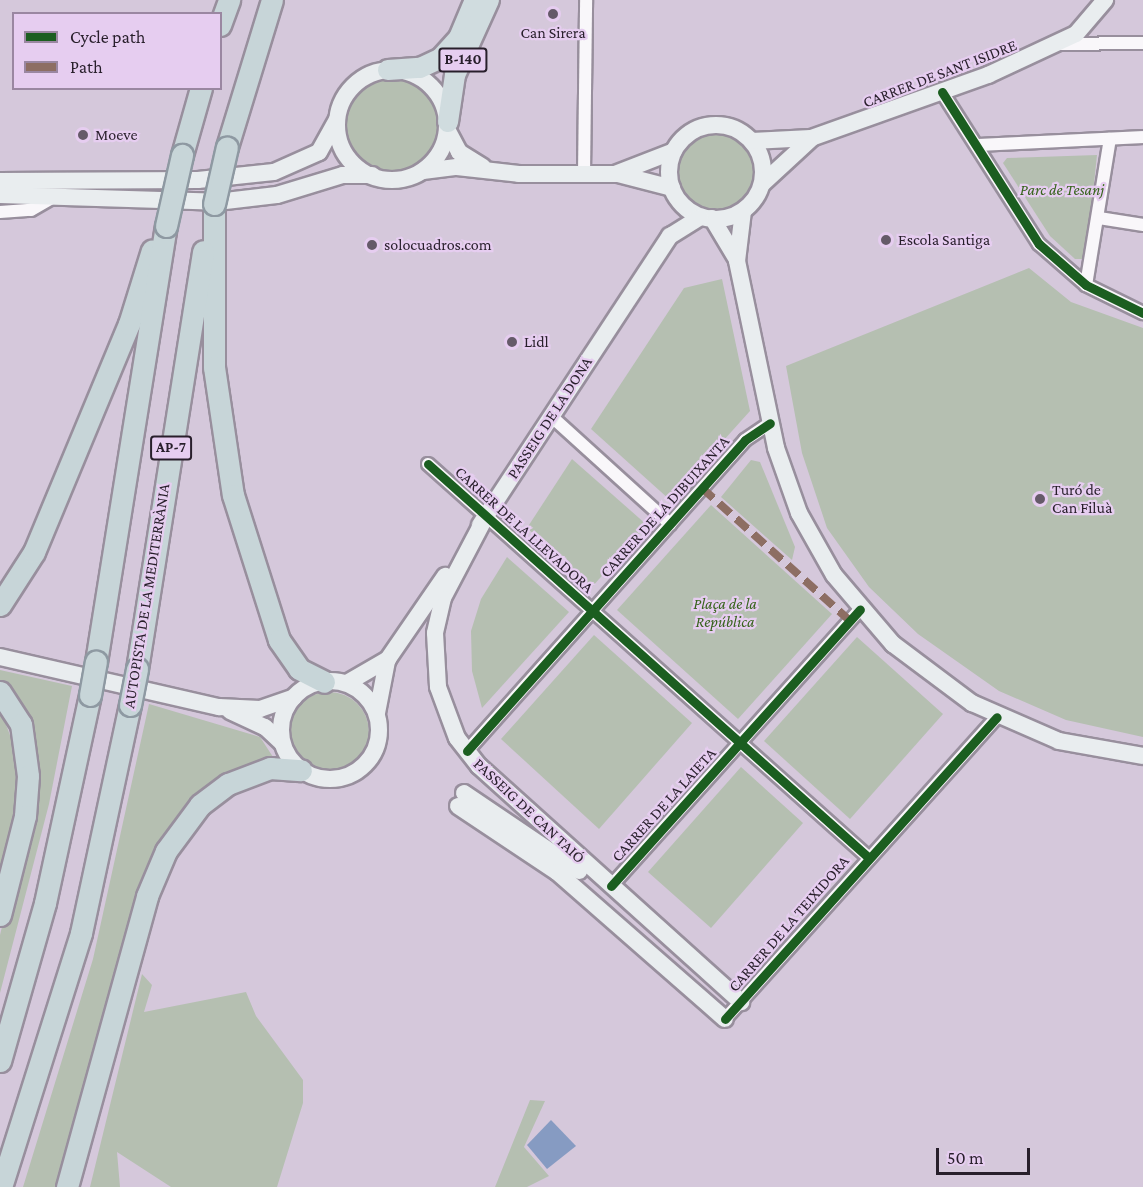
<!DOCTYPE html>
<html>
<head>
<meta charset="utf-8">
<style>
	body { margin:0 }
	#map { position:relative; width:1143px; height:1187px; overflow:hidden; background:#d5c8db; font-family:"Crimson Pro",serif }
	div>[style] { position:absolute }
	.green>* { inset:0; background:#b5bfb1 }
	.round { border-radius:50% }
	.water>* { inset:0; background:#869bc2 }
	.roads { filter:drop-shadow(2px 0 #988f9d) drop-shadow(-2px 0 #988f9d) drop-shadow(0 2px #988f9d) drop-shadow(0 -2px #988f9d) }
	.minor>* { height:12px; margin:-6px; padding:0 6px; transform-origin:6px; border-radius:6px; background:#f9f7fa }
	.secondary>* { height:16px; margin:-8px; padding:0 8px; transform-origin:8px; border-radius:8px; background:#e9edef }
	.secondary>.ring { margin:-8px; padding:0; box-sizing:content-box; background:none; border:16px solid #e9edef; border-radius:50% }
	.trunk>* { height:20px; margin:-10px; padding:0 10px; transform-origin:10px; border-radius:10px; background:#d0dcdf }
	.motorway>* { height:21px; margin:-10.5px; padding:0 10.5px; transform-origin:10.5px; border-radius:10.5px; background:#c7d5d8 }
	.bridges { filter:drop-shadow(2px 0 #8e99a2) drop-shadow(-2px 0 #8e99a2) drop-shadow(0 2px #8e99a2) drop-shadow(0 -2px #8e99a2) }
	.motorway-bridge>* { height:21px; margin:-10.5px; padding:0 10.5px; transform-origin:10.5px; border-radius:10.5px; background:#c7d5d8 }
	.quiet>* { height:8px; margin-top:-4px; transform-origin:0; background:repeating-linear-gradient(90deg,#8d6e63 0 15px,transparent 0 23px) }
	.cycleway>* { height:9px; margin:-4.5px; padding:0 4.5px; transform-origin:4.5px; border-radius:4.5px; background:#1b5e20 }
	.dots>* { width:16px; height:16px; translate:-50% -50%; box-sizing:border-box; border:3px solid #e6cdf0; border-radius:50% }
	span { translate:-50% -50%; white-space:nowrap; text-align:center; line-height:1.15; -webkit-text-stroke:4.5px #e6cdf0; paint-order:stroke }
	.shield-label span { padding:2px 4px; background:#e6cdf0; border:2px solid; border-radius:4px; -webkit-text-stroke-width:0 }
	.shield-label { font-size:15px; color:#281f2b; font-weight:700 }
	.poi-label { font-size:16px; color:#281f2b }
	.left { translate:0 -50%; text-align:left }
	.street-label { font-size:16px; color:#281f2b }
	.park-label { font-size:16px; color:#37641c; font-style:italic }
	.legend { position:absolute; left:12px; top:12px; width:210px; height:78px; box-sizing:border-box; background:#e6cdf0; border:2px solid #9a87a1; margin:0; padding:8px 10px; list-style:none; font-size:18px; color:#281f2b }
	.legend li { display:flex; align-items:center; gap:12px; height:30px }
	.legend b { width:30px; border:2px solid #9a87a1 }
	.scale { position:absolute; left:936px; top:1148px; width:94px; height:27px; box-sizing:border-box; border:3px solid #281f2b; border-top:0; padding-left:8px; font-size:18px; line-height:21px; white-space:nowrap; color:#281f2b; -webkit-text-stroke:4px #e6cdf0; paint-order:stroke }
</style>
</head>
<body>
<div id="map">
	<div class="green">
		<div class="round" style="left:337px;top:70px;width:110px;height:110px"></div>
		<div class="round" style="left:669px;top:125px;width:94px;height:94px"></div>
		<div style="clip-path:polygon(1097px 155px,1086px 259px,1075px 259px,1050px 236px,1003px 163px,1007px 158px)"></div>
		<div style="clip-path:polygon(1029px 268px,1071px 302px,1143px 328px,1143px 737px,1066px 720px,999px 691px,918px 634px,869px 587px,827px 528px,802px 453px,786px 366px)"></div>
		<div style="clip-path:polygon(722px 279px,750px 411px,670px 500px,591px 429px,684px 288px)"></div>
		<div style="clip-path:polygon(572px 459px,647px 525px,592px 587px,527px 528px)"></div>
		<div style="clip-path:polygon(751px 460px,760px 462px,795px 547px,792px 560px,721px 497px)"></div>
		<div style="clip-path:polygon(711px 505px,832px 614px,738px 719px,617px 610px)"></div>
		<div style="clip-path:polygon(507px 557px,569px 612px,482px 708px,472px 671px,471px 631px,481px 599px)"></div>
		<div style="clip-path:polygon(594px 635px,692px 723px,599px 829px,501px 739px)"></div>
		<div style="clip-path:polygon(857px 637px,943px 714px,850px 819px,764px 741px)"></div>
		<div style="clip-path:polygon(0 670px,72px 686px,49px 804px,0 993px,0 935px,36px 784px,30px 728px,0 681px)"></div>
		<div class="round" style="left:289px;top:692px;width:80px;height:80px"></div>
		<div style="clip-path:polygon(149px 704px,260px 737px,275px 760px,172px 827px,60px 1187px,23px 1187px,93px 959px)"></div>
		<div style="clip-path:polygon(0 709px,18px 756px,15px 809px,0 875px)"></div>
		<div style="clip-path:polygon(741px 767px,803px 823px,711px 928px,648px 872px)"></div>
		<div style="clip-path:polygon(142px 974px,152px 985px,144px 1012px,246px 992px,256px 1016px,303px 1080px,303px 1103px,277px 1187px,171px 1187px,117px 1152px,120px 1187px,90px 1187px)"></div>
		<div style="clip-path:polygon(530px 1100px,545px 1101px,524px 1147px,549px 1176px,527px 1187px,495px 1187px)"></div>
	</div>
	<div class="water">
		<div style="clip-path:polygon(551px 1120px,576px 1146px,547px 1169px,527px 1145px)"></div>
	</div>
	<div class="roads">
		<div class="minor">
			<div style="left:1059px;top:44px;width:84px;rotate:-0.7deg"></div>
			<div style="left:942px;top:92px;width:180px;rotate:57.5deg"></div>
			<div style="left:1039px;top:244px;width:62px;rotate:41.1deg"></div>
			<div style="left:1086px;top:285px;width:64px;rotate:26.2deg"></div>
			<div style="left:979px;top:145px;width:164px;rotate:-2.8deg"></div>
			<div style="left:584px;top:174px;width:174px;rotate:-89.3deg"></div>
			<div style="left:0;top:212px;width:31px;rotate:-4deg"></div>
			<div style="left:31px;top:210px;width:24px;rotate:-30deg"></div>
			<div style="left:1099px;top:218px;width:45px;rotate:9deg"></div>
			<div style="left:1086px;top:285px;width:148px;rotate:-80.7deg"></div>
			<div style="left:551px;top:416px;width:161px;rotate:42.2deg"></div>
			<div style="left:428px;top:464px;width:590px;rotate:41.77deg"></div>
			<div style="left:467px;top:751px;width:417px;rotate:-48.2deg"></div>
			<div style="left:745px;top:440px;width:30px;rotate:-34deg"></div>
			<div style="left:611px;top:886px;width:372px;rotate:-48deg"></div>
			<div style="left:725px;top:1019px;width:406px;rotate:-48deg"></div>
		</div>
		<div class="secondary">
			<div class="ring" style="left:337px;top:70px;width:94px;height:94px"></div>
			<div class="ring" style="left:669px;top:125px;width:78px;height:78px"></div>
			<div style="left:448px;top:131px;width:24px;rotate:62deg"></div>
			<div style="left:459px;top:152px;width:28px;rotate:32deg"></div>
			<div style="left:752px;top:141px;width:59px;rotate:-2.9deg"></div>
			<div style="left:811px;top:138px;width:188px;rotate:-19.6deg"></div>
			<div style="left:988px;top:75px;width:97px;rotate:-25deg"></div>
			<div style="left:1076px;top:34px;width:45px;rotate:-49.5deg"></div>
			<div style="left:423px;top:171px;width:34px;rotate:-7deg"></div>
			<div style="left:457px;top:167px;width:62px;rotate:6.4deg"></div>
			<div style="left:519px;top:174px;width:96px"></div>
			<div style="left:615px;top:174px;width:63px;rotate:-21.3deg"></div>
			<div style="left:618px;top:174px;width:56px;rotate:14.5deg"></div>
			<div style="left:0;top:181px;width:198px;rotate:-0.3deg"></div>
			<div style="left:198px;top:180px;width:76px;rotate:-6deg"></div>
			<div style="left:274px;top:172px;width:49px;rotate:-24deg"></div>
			<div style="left:319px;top:152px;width:37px;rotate:-61deg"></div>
			<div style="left:762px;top:184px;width:67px;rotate:-42.6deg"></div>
			<div style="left:0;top:195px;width:217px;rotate:1.8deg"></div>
			<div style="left:217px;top:202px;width:60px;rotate:-6.7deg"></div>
			<div style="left:277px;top:195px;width:69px;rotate:-16.9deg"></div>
			<div style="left:343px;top:175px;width:29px"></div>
			<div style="left:743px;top:211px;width:50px;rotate:96.8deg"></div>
			<div style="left:737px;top:261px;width:191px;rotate:78.2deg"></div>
			<div style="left:776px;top:448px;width:69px;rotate:70.5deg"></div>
			<div style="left:799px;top:513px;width:71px;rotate:60.6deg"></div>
			<div style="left:834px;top:575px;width:91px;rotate:49.5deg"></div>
			<div style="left:893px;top:644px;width:99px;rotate:36.8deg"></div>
			<div style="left:972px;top:703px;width:95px;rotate:23.6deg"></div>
			<div style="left:1059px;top:741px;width:85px;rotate:10.1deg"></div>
			<div style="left:712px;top:218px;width:47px;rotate:59deg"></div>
			<div style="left:486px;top:516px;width:93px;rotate:117.7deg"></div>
			<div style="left:443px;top:598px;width:36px;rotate:103deg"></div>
			<div style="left:435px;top:633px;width:54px;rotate:86.8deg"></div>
			<div style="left:438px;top:687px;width:54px;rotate:69.6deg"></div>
			<div style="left:457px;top:738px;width:36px;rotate:52deg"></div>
			<div style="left:479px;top:766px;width:353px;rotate:42deg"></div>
			<div style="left:480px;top:525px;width:346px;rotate:-56.7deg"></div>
			<div style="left:670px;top:236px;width:36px;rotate:-32deg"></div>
			<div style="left:0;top:657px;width:225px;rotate:12.9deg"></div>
			<div style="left:219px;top:707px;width:41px;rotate:2.8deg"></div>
			<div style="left:260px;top:709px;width:36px;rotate:-19deg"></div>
			<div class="ring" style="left:281px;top:681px;width:82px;height:82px"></div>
			<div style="left:347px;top:683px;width:48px;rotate:-30.3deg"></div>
			<div style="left:388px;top:659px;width:101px;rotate:-55.5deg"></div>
			<div style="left:230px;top:711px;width:38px;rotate:25deg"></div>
			<div style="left:265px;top:727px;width:23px;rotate:43deg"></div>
			<div style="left:377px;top:713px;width:53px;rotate:-79.1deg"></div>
			<div style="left:464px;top:793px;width:139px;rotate:34.1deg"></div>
			<div style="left:458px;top:806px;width:119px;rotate:33.7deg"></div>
			<div style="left:557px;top:872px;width:223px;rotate:41.2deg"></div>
		</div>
		<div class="trunk">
			<div style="left:388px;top:70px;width:32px;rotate:-4deg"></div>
			<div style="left:420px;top:68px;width:23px;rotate:-25deg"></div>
			<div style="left:441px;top:58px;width:27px;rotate:-48deg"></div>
			<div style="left:459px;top:38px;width:41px;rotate:-67.2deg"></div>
			<div style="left:448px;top:122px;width:48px;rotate:-81.5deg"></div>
			<div style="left:455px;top:75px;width:82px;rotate:-65.6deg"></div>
		</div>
		<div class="motorway">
			<div style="left:220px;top:25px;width:27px;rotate:-70deg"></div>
			<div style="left:227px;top:147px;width:154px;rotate:-73deg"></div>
			<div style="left:182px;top:155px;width:70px;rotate:-74.2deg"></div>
			<div style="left:214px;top:204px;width:163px;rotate:90deg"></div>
			<div style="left:214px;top:367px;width:129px;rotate:81.6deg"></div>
			<div style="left:233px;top:495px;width:152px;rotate:72.4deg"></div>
			<div style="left:279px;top:640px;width:35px;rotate:55deg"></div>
			<div style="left:299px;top:669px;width:28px;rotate:27deg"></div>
			<div style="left:0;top:605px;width:63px;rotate:-57.3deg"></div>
			<div style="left:34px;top:552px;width:247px;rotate:-67.4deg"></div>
			<div style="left:129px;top:324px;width:77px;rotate:-72.7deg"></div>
			<div style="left:96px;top:662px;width:442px;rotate:-80.9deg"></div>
			<div style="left:137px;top:669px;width:423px;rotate:-81deg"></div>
			<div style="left:0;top:692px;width:38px;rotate:57deg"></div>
			<div style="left:21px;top:724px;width:52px;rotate:82.3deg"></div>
			<div style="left:28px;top:776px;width:40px;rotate:94.3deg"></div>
			<div style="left:25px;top:816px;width:102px;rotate:104.2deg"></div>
			<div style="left:0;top:1061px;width:164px;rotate:-74.1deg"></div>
			<div style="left:45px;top:903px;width:213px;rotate:-77.8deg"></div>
			<div style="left:1px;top:1187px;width:266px;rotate:-72.5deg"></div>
			<div style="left:81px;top:933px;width:233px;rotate:-77.9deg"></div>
			<div style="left:67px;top:1187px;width:302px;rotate:-74.6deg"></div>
			<div style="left:147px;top:896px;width:49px;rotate:-67.1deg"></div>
			<div style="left:166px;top:851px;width:57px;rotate:-53.5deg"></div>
			<div style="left:200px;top:805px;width:35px;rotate:-37deg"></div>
			<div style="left:228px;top:784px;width:45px;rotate:-20.9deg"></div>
			<div style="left:270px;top:768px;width:31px;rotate:4deg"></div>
		</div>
	</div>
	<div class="bridges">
		<div class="motorway-bridge">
			<div style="left:214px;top:204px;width:58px;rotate:-77.2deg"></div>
			<div style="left:166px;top:226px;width:73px;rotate:-77.3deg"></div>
			<div style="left:90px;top:695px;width:34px;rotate:-80deg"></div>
			<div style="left:130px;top:705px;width:37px;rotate:-79deg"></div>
		</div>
	</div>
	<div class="quiet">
		<div style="left:702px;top:488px;width:199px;rotate:41.9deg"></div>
	</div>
	<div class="cycleway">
		<div style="left:942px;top:92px;width:180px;rotate:57.5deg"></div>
		<div style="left:1039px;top:244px;width:62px;rotate:41.1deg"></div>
		<div style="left:1086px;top:285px;width:64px;rotate:26.2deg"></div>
		<div style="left:428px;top:464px;width:590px;rotate:41.77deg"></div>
		<div style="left:467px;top:751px;width:417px;rotate:-48.2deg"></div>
		<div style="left:745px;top:440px;width:30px;rotate:-34deg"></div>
		<div style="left:611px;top:886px;width:372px;rotate:-48deg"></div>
		<div style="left:725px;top:1019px;width:406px;rotate:-48deg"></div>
	</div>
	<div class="dots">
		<div style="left:553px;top:14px;background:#655a69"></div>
		<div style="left:83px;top:135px;background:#655a69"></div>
		<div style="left:886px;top:240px;background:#655a69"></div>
		<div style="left:372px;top:245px;background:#655a69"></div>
		<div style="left:512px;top:342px;background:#655a69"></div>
		<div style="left:1040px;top:499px;background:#655a69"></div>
	</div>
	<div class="shield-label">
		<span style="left:463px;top:60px">B-140</span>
		<span style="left:171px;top:448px">AP-7</span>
	</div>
	<div class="poi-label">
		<span style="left:553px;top:33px">Can Sirera</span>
		<span class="left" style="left:95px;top:135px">Moeve</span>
		<span class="left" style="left:898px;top:240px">Escola Santiga</span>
		<span class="left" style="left:384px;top:245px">solocuadros.com</span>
		<span class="left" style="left:524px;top:342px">Lidl</span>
		<span class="left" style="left:1052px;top:499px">Turó de<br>Can Filuà</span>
	</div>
	<div class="street-label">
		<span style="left:940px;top:74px;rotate:-21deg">CARRER DE SANT ISIDRE</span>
		<span style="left:550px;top:418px;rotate:-57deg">PASSEIG DE LA DONA</span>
		<span style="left:665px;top:507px;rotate:-48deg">CARRER DE LA DIBUIXANTA</span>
		<span style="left:524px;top:530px;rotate:42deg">CARRER DE LA LLEVADORA</span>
		<span style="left:147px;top:596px;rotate:-81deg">AUTOPISTA DE LA MEDITERRÀNIA</span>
		<span style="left:664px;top:805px;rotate:-48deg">CARRER DE LA LAIETA</span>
		<span style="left:529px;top:811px;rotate:43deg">PASSEIG DE CAN TAIÓ</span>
		<span style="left:789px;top:924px;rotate:-49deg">CARRER DE LA TEIXIDORA</span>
	</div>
	<div class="park-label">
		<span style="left:1062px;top:190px">Parc de Tesanj</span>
		<span style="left:725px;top:613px">Plaça de la<br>República</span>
	</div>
	<ul class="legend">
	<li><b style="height:8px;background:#1b5e20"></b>Cycle path</li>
	<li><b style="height:8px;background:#8d6e63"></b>Path</li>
	</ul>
	<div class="scale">50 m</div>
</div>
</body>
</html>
